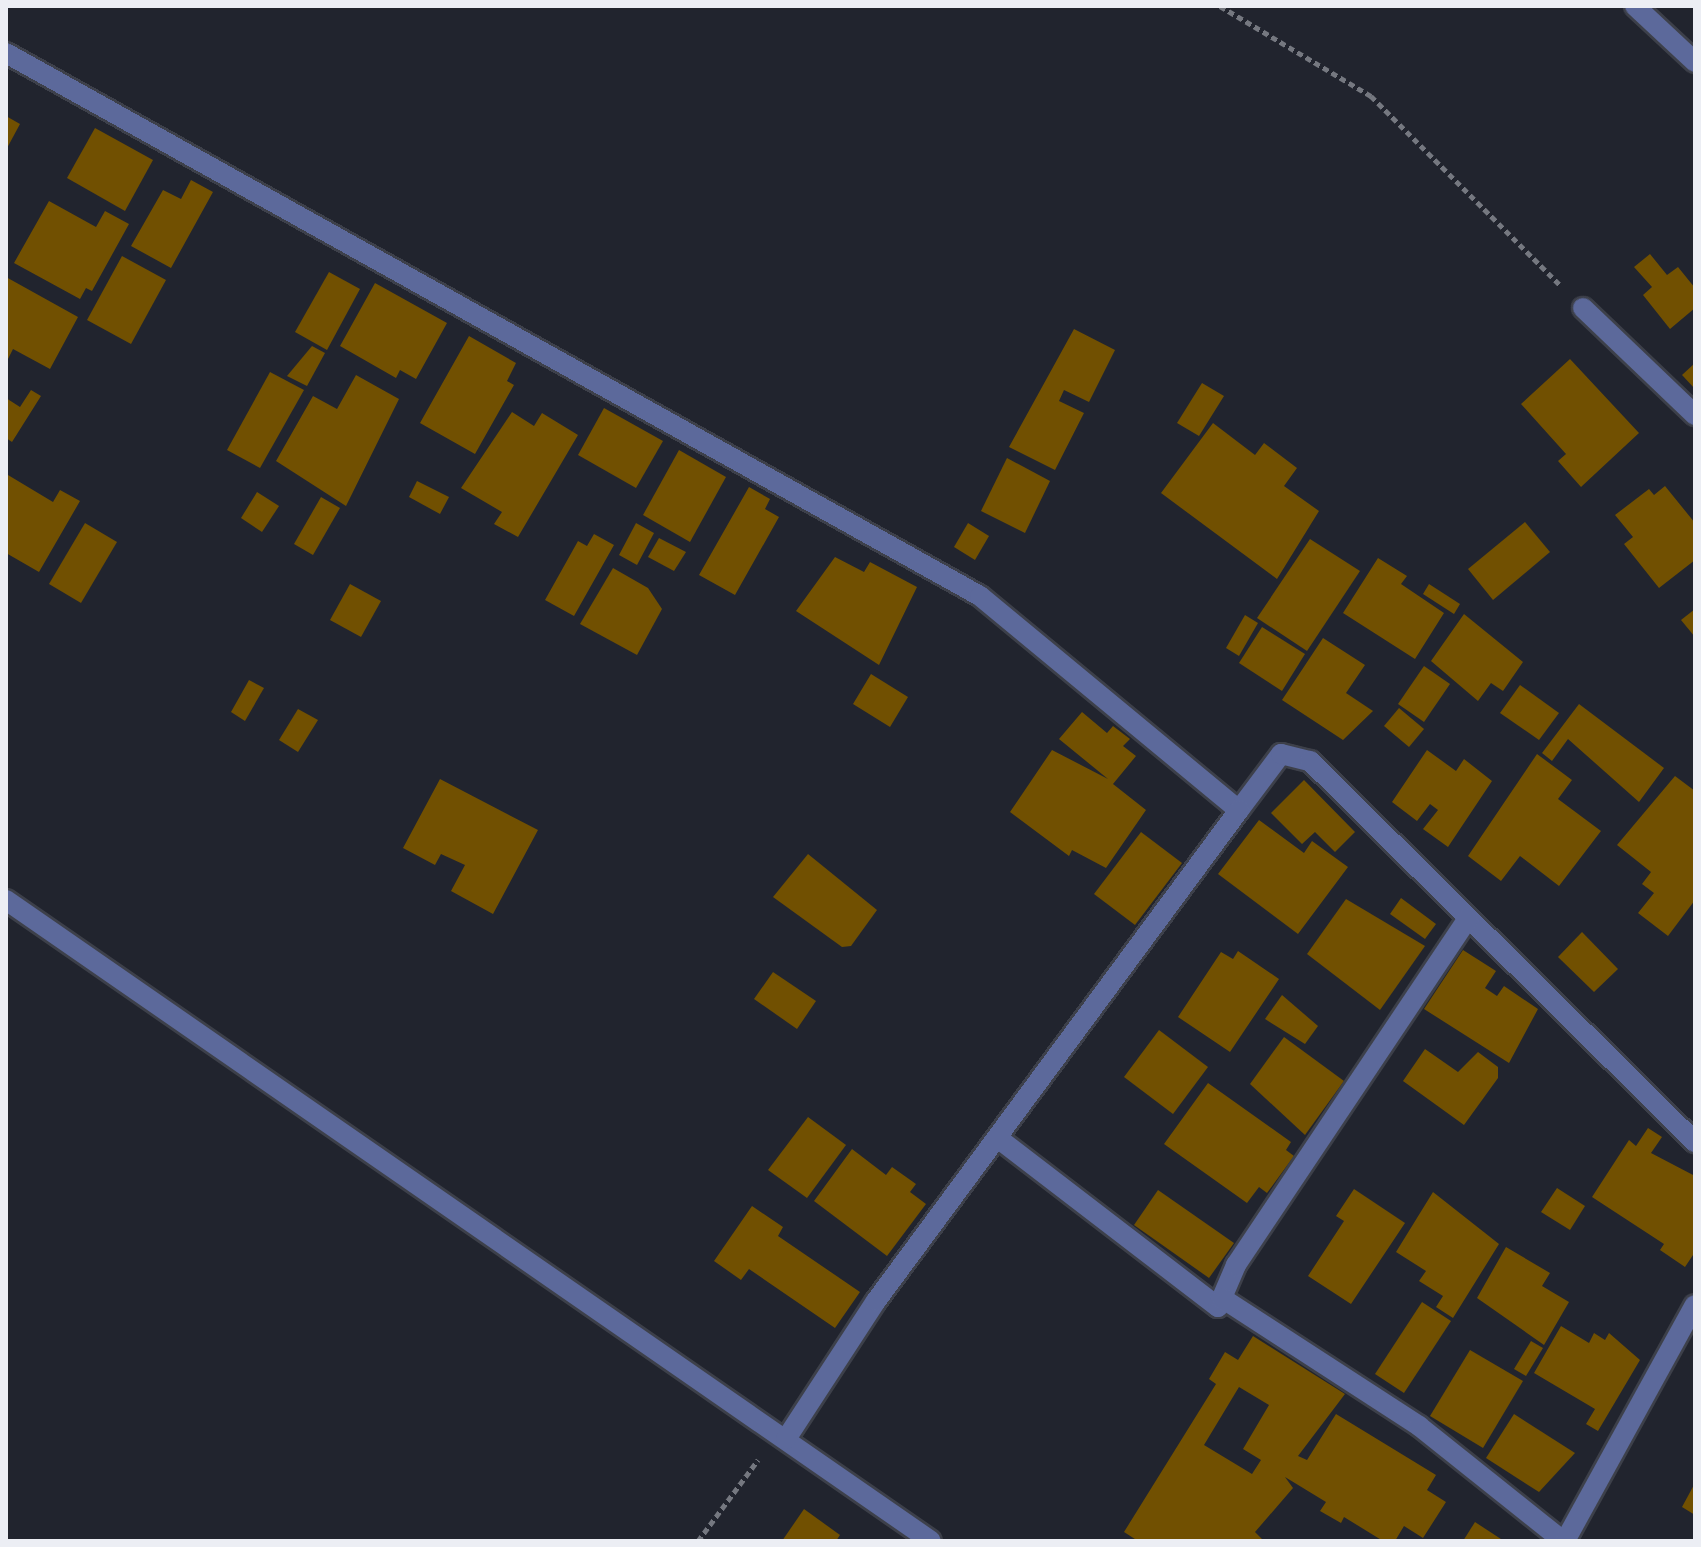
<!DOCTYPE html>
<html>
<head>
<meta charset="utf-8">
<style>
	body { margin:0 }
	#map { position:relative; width:1701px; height:1547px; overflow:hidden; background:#21242e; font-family:Ubuntu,sans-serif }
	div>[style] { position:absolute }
	.building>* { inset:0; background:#715001 }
	.path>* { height:5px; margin-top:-2.5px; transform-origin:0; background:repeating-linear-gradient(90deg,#757880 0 6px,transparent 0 10px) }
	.roads { filter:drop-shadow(2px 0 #3d404a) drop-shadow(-2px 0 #3d404a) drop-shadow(0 2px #3d404a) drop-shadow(0 -2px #3d404a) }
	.street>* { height:20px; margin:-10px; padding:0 10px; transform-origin:10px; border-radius:10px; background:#5c699b }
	span { translate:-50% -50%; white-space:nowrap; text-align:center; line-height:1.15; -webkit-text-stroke:8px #181b24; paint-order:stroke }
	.frame { position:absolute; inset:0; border:8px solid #eceef4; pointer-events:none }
</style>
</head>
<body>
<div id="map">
	<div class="building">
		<div style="clip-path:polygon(6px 116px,20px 124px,6px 150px)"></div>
		<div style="clip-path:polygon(95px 128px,153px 160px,125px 211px,67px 178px)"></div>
		<div style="clip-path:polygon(191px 180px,213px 192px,171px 268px,131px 246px,163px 190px,181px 199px)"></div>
		<div style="clip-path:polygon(49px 201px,96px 227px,105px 211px,129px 224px,92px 291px,86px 288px,80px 299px,14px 263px)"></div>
		<div style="clip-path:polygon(1650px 254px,1667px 275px,1678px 267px,1695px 288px,1695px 308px,1670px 329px,1643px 295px,1652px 287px,1634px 267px)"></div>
		<div style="clip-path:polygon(122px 256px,166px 280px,131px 344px,87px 320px)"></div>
		<div style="clip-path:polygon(329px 272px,360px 289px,327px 350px,295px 332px)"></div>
		<div style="clip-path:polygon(6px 277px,78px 317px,50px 369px,13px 349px,6px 363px)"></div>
		<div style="clip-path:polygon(375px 283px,447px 323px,416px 379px,400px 370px,396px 378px,340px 346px)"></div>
		<div style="clip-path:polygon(1074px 329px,1115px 350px,1089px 402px,1064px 390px,1059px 401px,1084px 413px,1055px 470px,1009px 447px)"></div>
		<div style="clip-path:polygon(469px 336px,516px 363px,507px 381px,514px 385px,475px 454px,420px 423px)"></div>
		<div style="clip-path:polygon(312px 346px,325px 353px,307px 386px,287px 376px)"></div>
		<div style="clip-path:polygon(1570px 359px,1639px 433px,1581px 487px,1558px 461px,1566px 454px,1521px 404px)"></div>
		<div style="clip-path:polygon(1695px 363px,1695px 389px,1682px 375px)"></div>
		<div style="clip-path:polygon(270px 372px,304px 390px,260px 468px,227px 450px)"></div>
		<div style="clip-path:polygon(356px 375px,399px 399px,346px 506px,276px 461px,313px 396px,337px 409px)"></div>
		<div style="clip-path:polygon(1202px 383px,1224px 396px,1199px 436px,1177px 423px)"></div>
		<div style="clip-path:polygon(31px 390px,41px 396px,12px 442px,6px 438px,6px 398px,20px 407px)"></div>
		<div style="clip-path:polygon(604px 408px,663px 441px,636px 488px,578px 455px)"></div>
		<div style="clip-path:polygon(512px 412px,534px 426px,542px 413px,578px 435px,518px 537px,494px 524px,502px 512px,461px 488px)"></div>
		<div style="clip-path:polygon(1213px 423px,1255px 455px,1264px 443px,1297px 468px,1284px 486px,1319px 511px,1277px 579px,1161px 493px)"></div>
		<div style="clip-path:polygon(679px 450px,726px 477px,690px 542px,643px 515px)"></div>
		<div style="clip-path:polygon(1007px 458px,1050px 481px,1025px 533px,981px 511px)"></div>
		<div style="clip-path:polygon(8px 475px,53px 502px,60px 490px,80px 501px,39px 572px,6px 553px)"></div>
		<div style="clip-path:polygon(417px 481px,449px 497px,440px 514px,409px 497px)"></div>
		<div style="clip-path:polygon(1665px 486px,1695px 523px,1695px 560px,1659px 588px,1624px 544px,1633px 537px,1615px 515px,1649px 489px,1654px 495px)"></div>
		<div style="clip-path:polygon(749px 487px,770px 499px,765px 509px,779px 517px,735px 595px,699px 575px)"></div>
		<div style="clip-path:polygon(257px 492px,279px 506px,262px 532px,241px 518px)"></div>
		<div style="clip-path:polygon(321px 497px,340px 508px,313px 555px,294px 544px)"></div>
		<div style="clip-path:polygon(1525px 522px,1550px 552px,1493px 600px,1468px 569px)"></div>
		<div style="clip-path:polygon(85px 523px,117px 542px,81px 603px,49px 584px)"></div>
		<div style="clip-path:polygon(636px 523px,654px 533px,637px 565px,619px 555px)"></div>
		<div style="clip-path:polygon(968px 523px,989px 536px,975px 560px,954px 547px)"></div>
		<div style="clip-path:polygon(594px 534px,614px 545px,574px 616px,545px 600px,578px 541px,587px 546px)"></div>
		<div style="clip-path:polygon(659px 538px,686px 552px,674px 571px,648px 557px)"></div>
		<div style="clip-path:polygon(1310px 539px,1360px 571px,1307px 651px,1257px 618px)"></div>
		<div style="clip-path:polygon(835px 557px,864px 572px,870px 562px,917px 587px,879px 665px,796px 611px)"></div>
		<div style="clip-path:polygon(1378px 558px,1407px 576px,1401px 584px,1444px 613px,1415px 659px,1343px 613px)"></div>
		<div style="clip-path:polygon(613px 568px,648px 588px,662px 609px,637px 655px,580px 624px)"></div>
		<div style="clip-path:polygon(350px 584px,381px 601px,361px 637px,330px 620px)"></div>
		<div style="clip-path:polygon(1429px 584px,1460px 604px,1454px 614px,1423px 594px)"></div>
		<div style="clip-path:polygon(1695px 609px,1695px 637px,1681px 620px)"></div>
		<div style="clip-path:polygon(1464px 614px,1523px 662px,1503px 691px,1491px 683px,1478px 701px,1431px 661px)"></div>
		<div style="clip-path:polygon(1245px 615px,1258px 623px,1239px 656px,1226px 648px)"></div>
		<div style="clip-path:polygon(1262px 627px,1305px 654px,1282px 691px,1239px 663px)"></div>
		<div style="clip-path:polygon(1323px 638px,1365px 665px,1346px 693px,1373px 711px,1343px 740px,1282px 700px)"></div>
		<div style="clip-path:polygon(1424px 666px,1450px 684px,1424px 722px,1398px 704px)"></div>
		<div style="clip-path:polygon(871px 674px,908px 697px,890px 727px,853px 704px)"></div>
		<div style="clip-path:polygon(249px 680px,264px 688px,245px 721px,231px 712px)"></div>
		<div style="clip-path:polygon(1520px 685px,1559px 713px,1539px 740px,1500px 713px)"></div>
		<div style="clip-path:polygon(1579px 704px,1664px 768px,1639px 802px,1568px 739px,1552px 761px,1542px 753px)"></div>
		<div style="clip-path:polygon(1399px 708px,1424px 729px,1409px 747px,1384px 726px)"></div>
		<div style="clip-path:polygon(298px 709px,318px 720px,298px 752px,279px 740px)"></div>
		<div style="clip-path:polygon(1082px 712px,1107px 733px,1113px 726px,1130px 739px,1123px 746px,1136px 756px,1113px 784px,1146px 810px,1106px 868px,1072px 850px,1069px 856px,1010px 812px,1052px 750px,1108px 779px,1059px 739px)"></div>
		<div style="clip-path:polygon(1427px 750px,1456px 771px,1464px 759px,1492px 781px,1448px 847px,1423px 829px,1438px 810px,1430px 804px,1417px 821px,1392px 802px)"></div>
		<div style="clip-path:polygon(1537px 754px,1572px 780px,1558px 799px,1601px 831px,1559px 886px,1520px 856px,1501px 881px,1468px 856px)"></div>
		<div style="clip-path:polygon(1675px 776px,1695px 791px,1695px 900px,1668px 936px,1638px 913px,1654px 893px,1642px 884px,1651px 872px,1617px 845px)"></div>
		<div style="clip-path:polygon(440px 779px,538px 830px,493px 914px,451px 891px,465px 865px,441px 854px,435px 865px,403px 848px)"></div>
		<div style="clip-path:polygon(1304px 780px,1355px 832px,1335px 852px,1315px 832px,1302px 844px,1271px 813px)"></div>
		<div style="clip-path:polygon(1259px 820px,1304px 853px,1312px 841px,1348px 867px,1298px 934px,1218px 874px)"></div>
		<div style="clip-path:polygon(1141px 832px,1182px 863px,1135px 925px,1094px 894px)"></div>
		<div style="clip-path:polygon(808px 854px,877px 910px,851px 946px,842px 947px,773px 897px)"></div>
		<div style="clip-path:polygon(1401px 898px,1436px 924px,1425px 939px,1390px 914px)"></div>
		<div style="clip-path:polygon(1346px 899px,1425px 946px,1380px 1010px,1307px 954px)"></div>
		<div style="clip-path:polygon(1582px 932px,1618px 969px,1594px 992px,1558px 957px)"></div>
		<div style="clip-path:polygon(1463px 950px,1496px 971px,1485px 988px,1497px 996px,1504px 986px,1538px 1009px,1509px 1063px,1424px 1009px)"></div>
		<div style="clip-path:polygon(1238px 951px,1279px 979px,1230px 1052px,1178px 1017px,1221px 952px,1233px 959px)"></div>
		<div style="clip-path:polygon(773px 972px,816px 1001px,797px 1029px,754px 999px)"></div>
		<div style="clip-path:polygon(1282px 995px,1318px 1026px,1305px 1044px,1265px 1019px)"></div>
		<div style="clip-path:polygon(1159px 1030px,1208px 1067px,1173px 1114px,1124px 1077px)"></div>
		<div style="clip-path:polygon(1284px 1037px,1344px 1081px,1305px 1135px,1250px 1084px)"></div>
		<div style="clip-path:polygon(1425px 1049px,1458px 1072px,1478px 1052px,1498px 1067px,1498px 1078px,1464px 1125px,1403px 1081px)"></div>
		<div style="clip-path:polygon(1208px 1083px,1291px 1142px,1286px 1150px,1294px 1156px,1267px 1193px,1259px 1187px,1247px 1203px,1164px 1144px)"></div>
		<div style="clip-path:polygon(808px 1117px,846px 1145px,807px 1198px,768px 1170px)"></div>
		<div style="clip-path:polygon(1648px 1128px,1662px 1137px,1651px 1153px,1695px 1176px,1695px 1252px,1685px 1267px,1660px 1250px,1664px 1244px,1592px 1197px,1629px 1140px,1636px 1146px)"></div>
		<div style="clip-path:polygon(852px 1149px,886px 1175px,892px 1167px,916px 1184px,910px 1192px,926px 1204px,887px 1256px,814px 1201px)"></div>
		<div style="clip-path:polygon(1557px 1188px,1585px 1206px,1570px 1230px,1541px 1212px)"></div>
		<div style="clip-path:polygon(1354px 1189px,1405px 1223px,1351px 1304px,1308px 1276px,1344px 1221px,1336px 1216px)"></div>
		<div style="clip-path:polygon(1158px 1190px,1234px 1243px,1209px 1278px,1134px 1225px)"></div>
		<div style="clip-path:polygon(1433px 1192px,1499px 1244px,1453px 1318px,1436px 1307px,1443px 1296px,1419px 1281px,1426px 1271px,1396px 1252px)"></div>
		<div style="clip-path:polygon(752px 1206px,783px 1227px,778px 1236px,860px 1292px,835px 1328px,749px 1269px,741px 1280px,714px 1261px)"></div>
		<div style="clip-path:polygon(1506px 1247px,1550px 1273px,1542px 1286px,1569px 1302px,1544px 1345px,1477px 1298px)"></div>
		<div style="clip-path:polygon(1422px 1302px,1451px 1321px,1404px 1393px,1375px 1374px)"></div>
		<div style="clip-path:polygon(1561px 1326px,1589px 1343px,1594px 1333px,1605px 1340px,1609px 1333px,1640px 1360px,1598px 1431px,1586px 1424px,1595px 1409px,1534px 1373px)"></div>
		<div style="clip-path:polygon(evenodd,1253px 1336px,1345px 1394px,1298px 1456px,1307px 1460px,1336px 1414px,1436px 1475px,1427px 1490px,1446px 1502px,1423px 1538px,1404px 1526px,1395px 1541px,1383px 1541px,1344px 1517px,1341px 1523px,1320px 1511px,1326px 1502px,1285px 1477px,1293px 1488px,1255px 1532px,1264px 1541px,1138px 1541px,1124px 1532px,1216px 1384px,1209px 1379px,1225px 1352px,1238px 1360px,1253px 1336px,1239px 1387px,1269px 1405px,1243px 1449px,1261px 1460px,1252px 1474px,1204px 1445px,1239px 1387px)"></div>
		<div style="clip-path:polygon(1531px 1341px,1543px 1348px,1526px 1376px,1514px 1369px)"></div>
		<div style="clip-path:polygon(1470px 1350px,1523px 1381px,1483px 1448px,1430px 1416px)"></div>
		<div style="clip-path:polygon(1514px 1414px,1575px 1453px,1539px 1492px,1486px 1458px)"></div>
		<div style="clip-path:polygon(1695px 1483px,1695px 1515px,1682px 1507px)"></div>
		<div style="clip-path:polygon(804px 1509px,840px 1535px,836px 1541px,782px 1541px)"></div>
		<div style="clip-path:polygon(1475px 1522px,1504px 1541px,1463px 1541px)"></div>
	</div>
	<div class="path">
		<div style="left:1220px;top:6px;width:176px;rotate:30.8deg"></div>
		<div style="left:1371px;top:96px;width:267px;rotate:45deg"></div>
		<div style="left:698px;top:1541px;width:101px;rotate:-53.5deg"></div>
	</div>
	<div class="roads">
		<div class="street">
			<div style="left:1635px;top:6px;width:82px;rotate:43deg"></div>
			<div style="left:6px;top:53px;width:1115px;rotate:29.14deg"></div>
			<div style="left:980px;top:596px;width:336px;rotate:39.6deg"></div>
			<div style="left:1239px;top:810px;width:70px;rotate:-53.1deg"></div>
			<div style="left:1281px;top:754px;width:30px;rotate:14deg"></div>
			<div style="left:1310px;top:761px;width:542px;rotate:44.7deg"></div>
			<div style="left:1583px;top:308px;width:155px;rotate:43.7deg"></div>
			<div style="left:6px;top:900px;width:1125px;rotate:34.72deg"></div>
			<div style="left:999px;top:1139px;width:276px;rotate:37.5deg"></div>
			<div style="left:1218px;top:1307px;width:46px;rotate:-66.8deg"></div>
			<div style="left:1236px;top:1265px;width:417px;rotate:-56.2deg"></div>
			<div style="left:1222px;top:1298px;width:235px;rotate:33deg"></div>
			<div style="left:1419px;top:1426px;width:184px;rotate:38.6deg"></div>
			<div style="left:786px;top:1439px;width:165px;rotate:-56.9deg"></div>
			<div style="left:876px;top:1301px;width:611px;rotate:-53.52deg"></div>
			<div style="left:1565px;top:1541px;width:269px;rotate:-61.2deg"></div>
		</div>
	</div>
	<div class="frame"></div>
</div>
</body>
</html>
